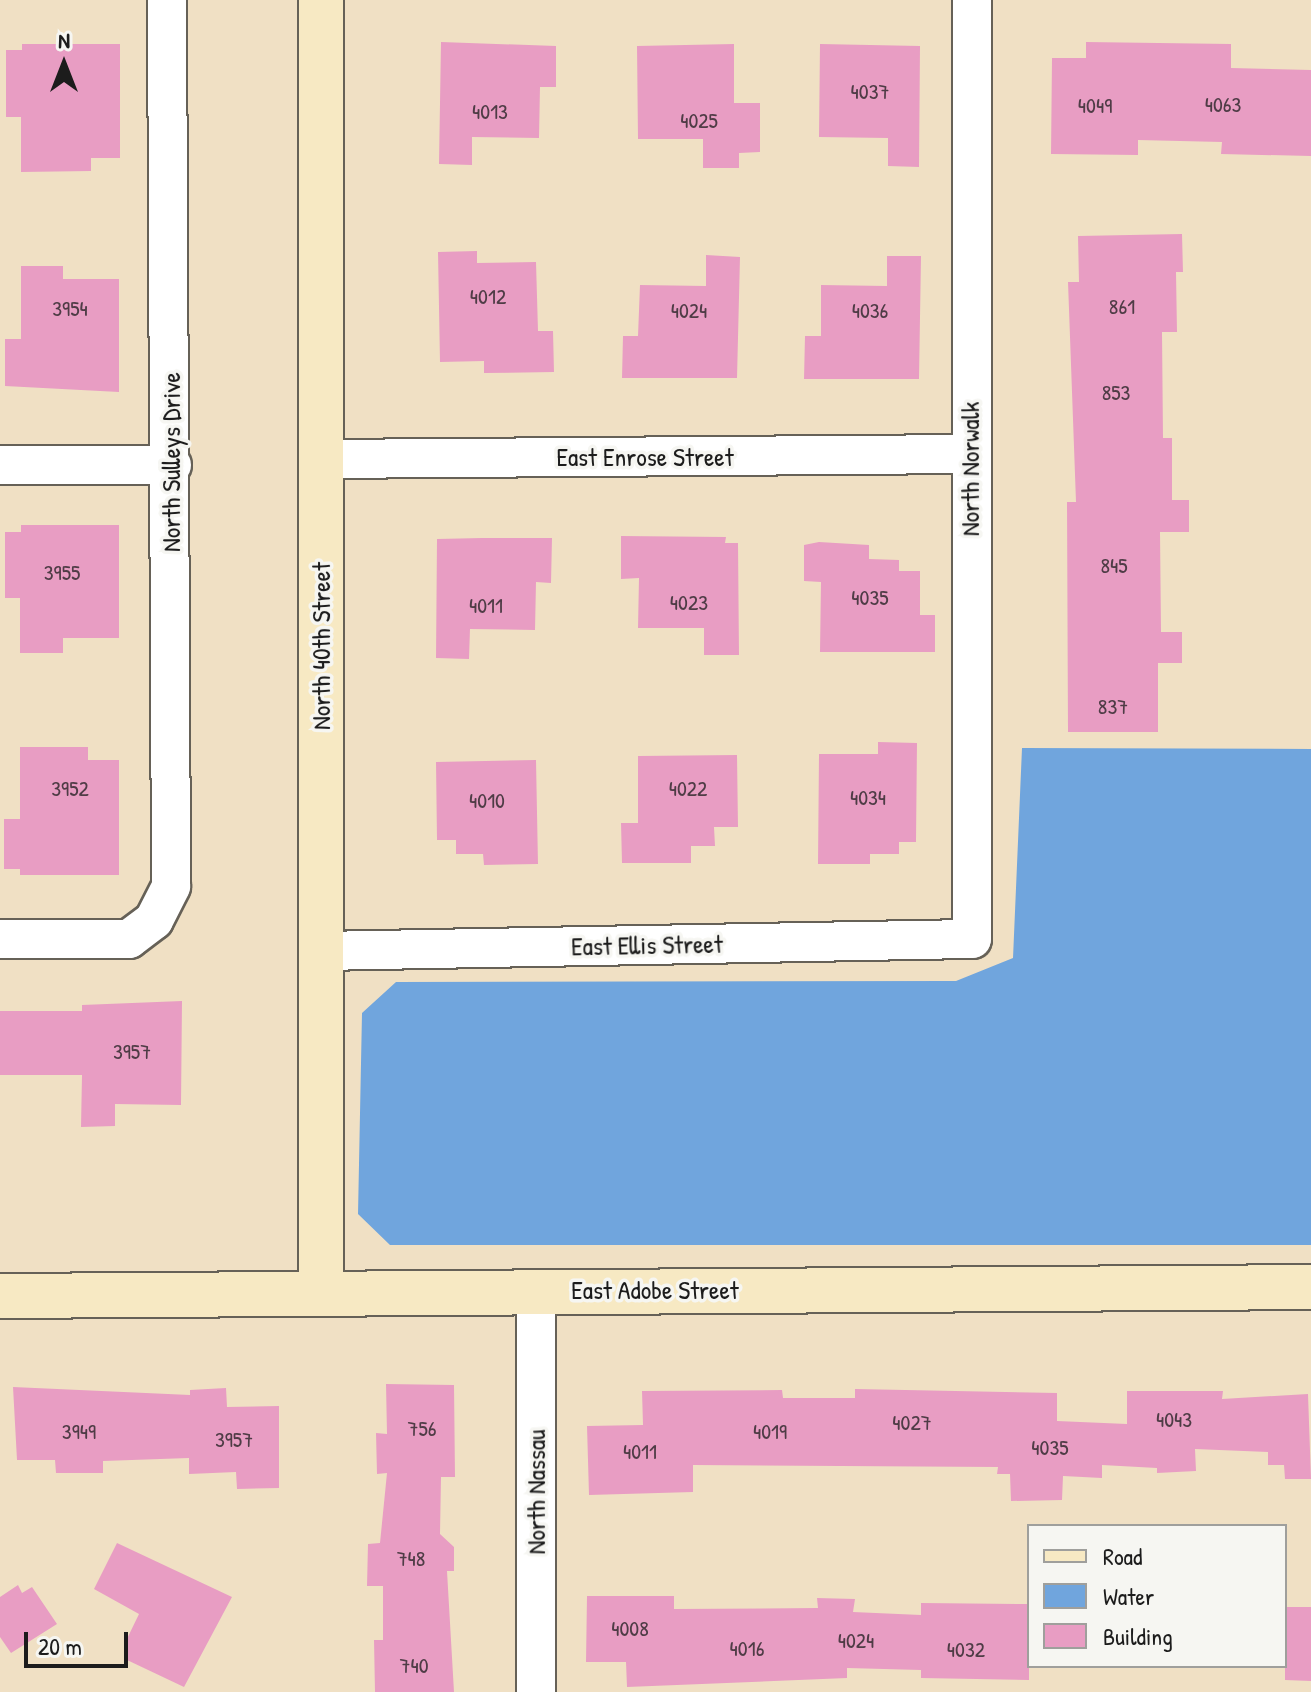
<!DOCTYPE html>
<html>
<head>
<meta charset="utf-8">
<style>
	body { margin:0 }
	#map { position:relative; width:1311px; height:1692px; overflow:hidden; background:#f0e0c4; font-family:"Patrick Hand",sans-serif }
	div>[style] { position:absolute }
	.water>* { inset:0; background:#70a5dd }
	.building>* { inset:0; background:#e89dc3 }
	.roads { filter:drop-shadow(2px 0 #666157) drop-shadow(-2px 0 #666157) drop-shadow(0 2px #666157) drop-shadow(0 -2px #666157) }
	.street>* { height:38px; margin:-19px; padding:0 19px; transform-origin:19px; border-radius:19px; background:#fff }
	.secondary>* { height:44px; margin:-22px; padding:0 22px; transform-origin:22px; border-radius:22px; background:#f7e9c3 }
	span { translate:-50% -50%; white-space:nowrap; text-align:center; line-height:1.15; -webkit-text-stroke:7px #f6f6f2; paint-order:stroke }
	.number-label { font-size:22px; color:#4f3c46 }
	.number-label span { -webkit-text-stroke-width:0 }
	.street-label { font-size:26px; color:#1c1c1c }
	.legend { position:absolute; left:1027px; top:1524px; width:260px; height:144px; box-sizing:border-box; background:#f6f6f2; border:2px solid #9f9f9c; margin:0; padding:10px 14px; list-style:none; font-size:24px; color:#1c1c1c }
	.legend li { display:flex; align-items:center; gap:16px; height:40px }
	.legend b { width:40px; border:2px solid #9f9f9c }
	.north { position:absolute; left:24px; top:24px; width:80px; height:80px; -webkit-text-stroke:6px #f6f6f2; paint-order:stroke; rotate:0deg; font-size:22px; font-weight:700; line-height:32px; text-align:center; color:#1c1c1c }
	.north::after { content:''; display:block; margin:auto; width:28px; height:36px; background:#1c1c1c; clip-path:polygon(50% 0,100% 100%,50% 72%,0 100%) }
	.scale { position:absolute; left:24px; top:1632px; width:104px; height:36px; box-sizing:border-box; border:4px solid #1c1c1c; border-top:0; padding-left:10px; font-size:24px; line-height:28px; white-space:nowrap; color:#1c1c1c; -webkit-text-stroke:6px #f6f6f2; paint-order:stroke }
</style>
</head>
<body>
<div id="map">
	<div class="water">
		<div style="clip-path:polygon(1022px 748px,1311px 749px,1311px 1245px,390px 1245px,358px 1214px,362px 1013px,396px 982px,956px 981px,1013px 958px)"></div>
	</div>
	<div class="building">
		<div style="clip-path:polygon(441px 42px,556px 46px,556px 87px,540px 87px,539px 138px,472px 137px,472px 165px,439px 164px)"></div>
		<div style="clip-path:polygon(1086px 42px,1231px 44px,1231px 68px,1311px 70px,1311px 156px,1221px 154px,1222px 142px,1138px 140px,1138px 155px,1051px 154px,1052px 58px,1086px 58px)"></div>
		<div style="clip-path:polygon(22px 44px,120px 44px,120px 158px,91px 158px,91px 171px,21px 172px,21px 117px,6px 117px,6px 50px,22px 50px)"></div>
		<div style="clip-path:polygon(734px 44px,734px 103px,760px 103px,760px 152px,739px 153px,739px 168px,703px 168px,703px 139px,638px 139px,637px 46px)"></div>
		<div style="clip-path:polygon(820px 44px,920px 46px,919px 167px,888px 166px,888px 138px,819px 137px)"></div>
		<div style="clip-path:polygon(1182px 234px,1183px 272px,1176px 272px,1177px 332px,1162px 332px,1163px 438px,1172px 438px,1172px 500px,1189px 500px,1189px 532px,1160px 532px,1161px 632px,1182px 632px,1182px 663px,1158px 663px,1158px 732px,1068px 732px,1067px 502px,1076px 502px,1068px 282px,1079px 282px,1078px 236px)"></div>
		<div style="clip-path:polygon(477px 251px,477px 263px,536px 262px,538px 331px,553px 331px,554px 372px,484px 373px,484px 361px,440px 362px,438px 252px)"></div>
		<div style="clip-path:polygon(706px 255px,740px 257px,737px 378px,622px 378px,623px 336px,638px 336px,640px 285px,706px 286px)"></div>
		<div style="clip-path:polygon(887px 256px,921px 256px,919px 379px,804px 379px,805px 336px,821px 336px,821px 285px,887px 286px)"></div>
		<div style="clip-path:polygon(21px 266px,63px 266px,63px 279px,119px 279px,119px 392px,5px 386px,5px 339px,21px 339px)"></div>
		<div style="clip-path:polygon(21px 525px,119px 525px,119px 638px,63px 638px,63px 653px,20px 653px,20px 598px,5px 598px,5px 532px,21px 532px)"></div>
		<div style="clip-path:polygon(621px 536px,726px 537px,725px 543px,738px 543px,739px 655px,704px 655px,704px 628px,638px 628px,639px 578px,621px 579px)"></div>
		<div style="clip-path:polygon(482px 538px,552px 538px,551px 583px,536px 582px,535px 630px,470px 629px,469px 659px,436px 658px,437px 539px)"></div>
		<div style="clip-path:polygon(819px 542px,869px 545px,869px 559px,899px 560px,899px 571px,920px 571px,920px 615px,935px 615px,935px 652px,820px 652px,821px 582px,804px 581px,804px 545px)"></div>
		<div style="clip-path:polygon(878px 742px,917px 743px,916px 842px,899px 842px,899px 854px,870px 854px,870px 864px,818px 864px,819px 754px,878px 754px)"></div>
		<div style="clip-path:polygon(20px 747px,88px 747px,88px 760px,119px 760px,119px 875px,20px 875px,20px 869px,4px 869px,4px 819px,20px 819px)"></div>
		<div style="clip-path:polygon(737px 755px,738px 827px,714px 827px,715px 846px,691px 846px,691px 863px,622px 863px,621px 823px,638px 823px,638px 756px)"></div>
		<div style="clip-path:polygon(536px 760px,538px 864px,484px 865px,483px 854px,456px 854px,456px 840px,437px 840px,436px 762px)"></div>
		<div style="clip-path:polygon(182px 1001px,181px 1105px,115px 1104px,115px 1126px,81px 1127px,82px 1075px,0 1075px,0 1011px,82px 1011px,82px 1005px)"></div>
		<div style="clip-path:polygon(386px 1384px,454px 1385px,455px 1477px,441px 1477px,440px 1534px,454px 1547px,454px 1571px,447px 1571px,454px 1692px,375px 1692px,374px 1640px,383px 1640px,383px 1586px,367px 1586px,368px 1544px,380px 1543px,387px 1473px,377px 1474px,376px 1433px,387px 1434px)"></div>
		<div style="clip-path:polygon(13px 1387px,190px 1395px,190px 1390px,226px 1388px,227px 1407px,279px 1406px,279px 1488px,237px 1489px,236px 1472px,189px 1474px,189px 1458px,103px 1461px,103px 1473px,56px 1473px,55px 1460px,17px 1460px)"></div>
		<div style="clip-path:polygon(855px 1389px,1057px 1393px,1057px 1421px,1127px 1424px,1127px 1391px,1223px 1391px,1222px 1399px,1308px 1394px,1311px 1479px,1285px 1479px,1284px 1465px,1268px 1465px,1268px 1452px,1195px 1449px,1196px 1471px,1157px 1473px,1157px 1468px,1102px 1465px,1102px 1478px,1063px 1476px,1062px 1500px,1011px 1501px,1010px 1474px,997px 1474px,998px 1467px,693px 1465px,693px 1492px,589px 1495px,587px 1426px,643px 1425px,642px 1391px,782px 1390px,783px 1398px,855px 1398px)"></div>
		<div style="clip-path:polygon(117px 1543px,232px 1597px,184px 1687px,127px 1660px,124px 1645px,139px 1614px,94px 1589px)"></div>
		<div style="clip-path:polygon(18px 1585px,22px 1593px,32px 1587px,57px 1624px,11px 1653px,0 1637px,0 1597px)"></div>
		<div style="clip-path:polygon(587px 1596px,674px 1596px,674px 1609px,818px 1608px,817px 1598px,855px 1599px,853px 1612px,921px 1615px,921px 1603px,1029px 1604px,1029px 1680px,921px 1678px,921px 1670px,847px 1668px,847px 1678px,627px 1687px,626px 1662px,586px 1662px)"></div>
		<div style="clip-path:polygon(1285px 1607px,1311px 1607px,1311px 1681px,1285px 1680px)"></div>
	</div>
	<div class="roads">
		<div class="street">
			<div style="left:321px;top:459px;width:649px;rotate:-0.44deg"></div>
			<div style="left:0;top:465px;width:172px"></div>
			<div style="left:0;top:939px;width:129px"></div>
			<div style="left:129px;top:939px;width:31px;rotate:-37deg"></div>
			<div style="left:154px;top:920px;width:38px;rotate:-63deg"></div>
			<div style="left:171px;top:886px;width:886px;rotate:-90.26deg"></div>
			<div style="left:321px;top:951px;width:651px;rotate:-1.06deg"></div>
			<div style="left:972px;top:939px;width:939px;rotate:-90deg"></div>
			<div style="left:536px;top:1291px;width:401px;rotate:90deg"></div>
		</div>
		<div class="secondary">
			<div style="left:321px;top:1292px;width:1292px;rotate:-90deg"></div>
			<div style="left:0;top:1296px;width:1311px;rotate:-0.39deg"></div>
		</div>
	</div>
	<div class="number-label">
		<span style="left:870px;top:92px">4037</span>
		<span style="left:1223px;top:105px">4063</span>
		<span style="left:1095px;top:106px">4049</span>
		<span style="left:490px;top:112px">4013</span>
		<span style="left:699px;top:121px">4025</span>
		<span style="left:488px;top:297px">4012</span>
		<span style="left:1122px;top:307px">861</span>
		<span style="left:70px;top:309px">3954</span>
		<span style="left:689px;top:311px">4024</span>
		<span style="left:870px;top:311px">4036</span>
		<span style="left:1116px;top:393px">853</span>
		<span style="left:1114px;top:566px">845</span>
		<span style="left:62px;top:573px">3955</span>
		<span style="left:870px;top:598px">4035</span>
		<span style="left:689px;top:603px">4023</span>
		<span style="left:486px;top:606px">4011</span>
		<span style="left:1113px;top:707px">837</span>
		<span style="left:70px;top:789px">3952</span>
		<span style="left:688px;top:789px">4022</span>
		<span style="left:868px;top:798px">4034</span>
		<span style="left:487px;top:801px">4010</span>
		<span style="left:132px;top:1052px">3957</span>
		<span style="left:1174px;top:1420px">4043</span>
		<span style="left:912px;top:1423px">4027</span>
		<span style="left:422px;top:1429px">756</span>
		<span style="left:79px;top:1432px">3949</span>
		<span style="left:770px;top:1432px">4019</span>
		<span style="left:234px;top:1440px">3957</span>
		<span style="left:1050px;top:1448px">4035</span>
		<span style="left:640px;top:1452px">4011</span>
		<span style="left:411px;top:1559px">748</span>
		<span style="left:630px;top:1629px">4008</span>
		<span style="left:856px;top:1641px">4024</span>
		<span style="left:747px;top:1649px">4016</span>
		<span style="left:966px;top:1650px">4032</span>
		<span style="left:414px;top:1666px">740</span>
	</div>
	<div class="street-label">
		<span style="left:645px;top:457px">East Enrose Street</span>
		<span style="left:171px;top:462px;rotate:-90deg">North Sulleys Drive</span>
		<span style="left:970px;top:469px;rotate:-90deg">North Norwalk</span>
		<span style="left:321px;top:646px;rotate:-90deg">North 40th Street</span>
		<span style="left:647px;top:945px;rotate:-1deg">East Ellis Street</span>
		<span style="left:655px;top:1290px">East Adobe Street</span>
		<span style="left:536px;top:1492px;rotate:-90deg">North Nassau</span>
	</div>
	<ul class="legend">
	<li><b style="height:10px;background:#f7e9c3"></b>Road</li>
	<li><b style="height:22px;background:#70a5dd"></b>Water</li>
	<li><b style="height:22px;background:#e89dc3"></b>Building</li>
	</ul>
	<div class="north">N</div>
	<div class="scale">20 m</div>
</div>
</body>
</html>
